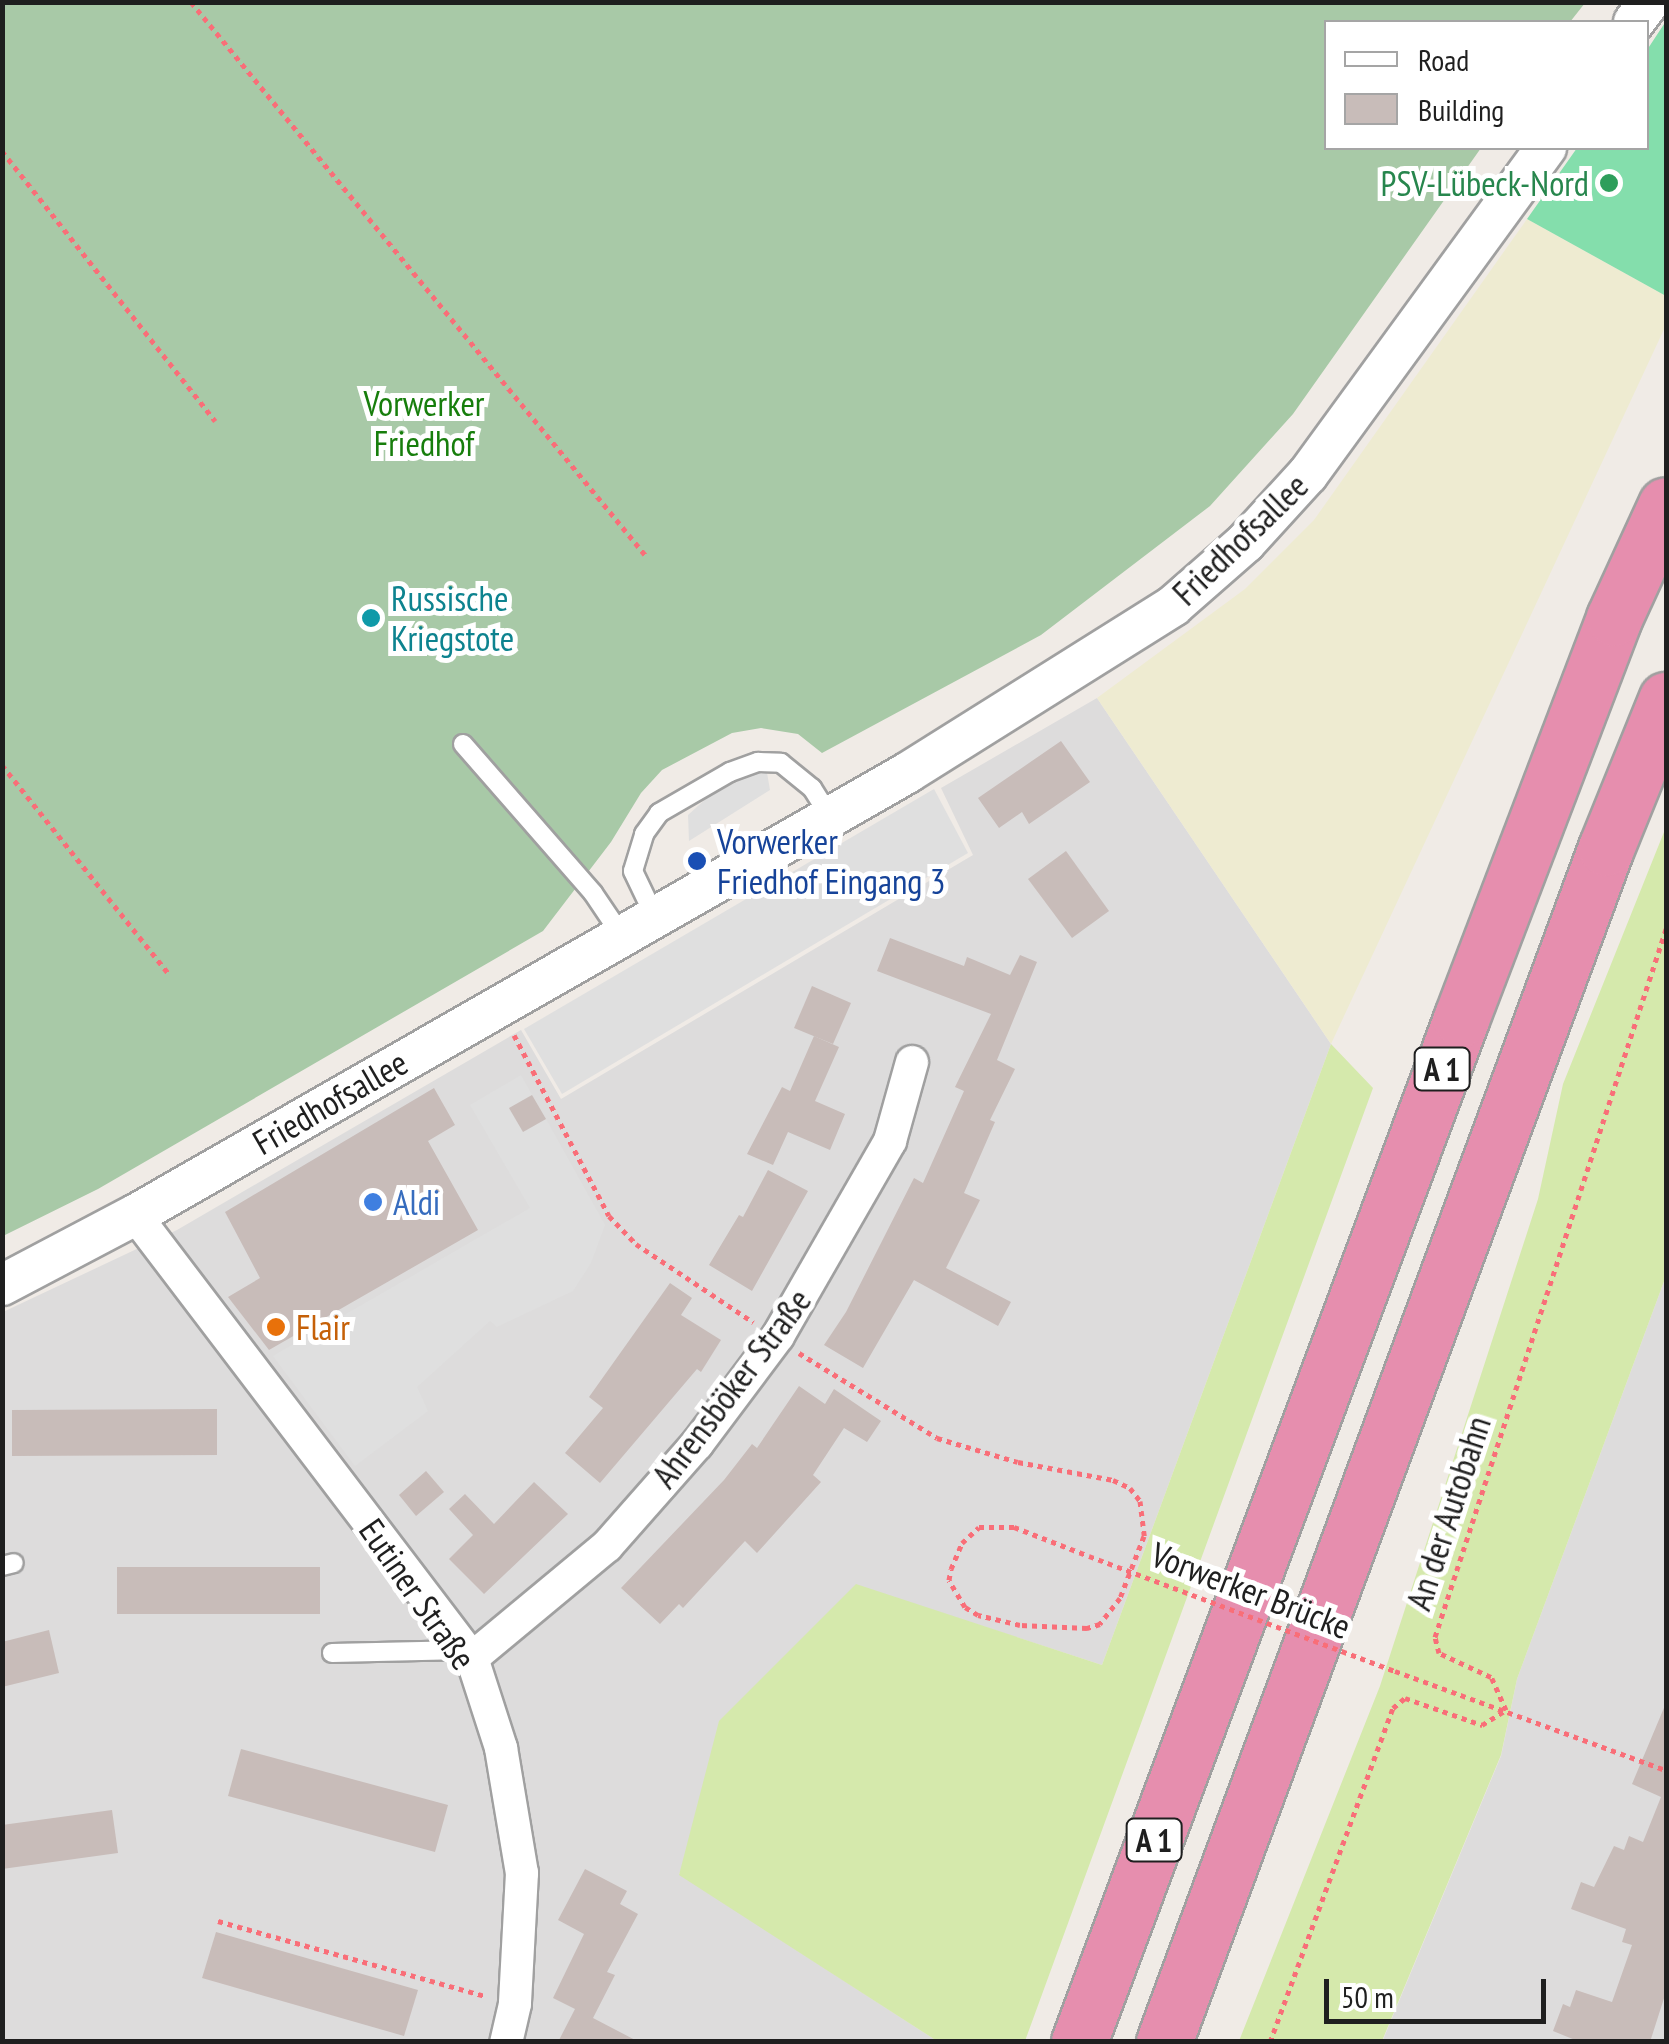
<!DOCTYPE html>
<html>
<head>
<meta charset="utf-8">
<style>
	body { margin:0 }
	#map { position:relative; width:1669px; height:2044px; overflow:hidden; background:#f0ebe6; font-family:"PT Sans Narrow",sans-serif }
	div>[style] { position:absolute }
	.residential>* { inset:0; background:#dddcdc }
	.farmland>* { inset:0; background:#eeebd1 }
	.grass>* { inset:0; background:#d5e9ac }
	.cemetery>* { inset:0; background:#a8c9a7 }
	.pitch>* { inset:0; background:#84deac }
	.parking>* { inset:0; background:#dfdfdf }
	.building>* { inset:0; background:#c8bcb9 }
	.path>* { height:5px; margin-top:-2.5px; transform-origin:0; background:repeating-linear-gradient(90deg,#f96e78 0 5px,transparent 0 10px) }
	.roads { filter:drop-shadow(2px 0 #a0a0a0) drop-shadow(-2px 0 #a0a0a0) drop-shadow(0 2px #a0a0a0) drop-shadow(0 -2px #a0a0a0) }
	.service>* { height:18px; margin:-9px; padding:0 9px; transform-origin:9px; border-radius:9px; background:#fff }
	.minor>* { height:32px; margin:-16px; padding:0 16px; transform-origin:16px; border-radius:16px; background:#fff }
	.tertiary>* { height:40px; margin:-20px; padding:0 20px; transform-origin:20px; border-radius:20px; background:#fff }
	.motorway>* { height:55px; margin:-27.5px; padding:0 27.5px; transform-origin:27.5px; border-radius:27.5px; background:#e68eae }
	.path-bridge>* { height:5px; margin-top:-2.5px; transform-origin:0; background:repeating-linear-gradient(90deg,#f96e78 0 5px,transparent 0 10px) }
	.dots>* { width:28px; height:28px; translate:-50% -50%; box-sizing:border-box; border:5px solid #fff; border-radius:50% }
	span { translate:-50% -50%; white-space:nowrap; text-align:center; line-height:1.15; -webkit-text-stroke:10px #fff; paint-order:stroke }
	.shield-label span { padding:2px 8px; background:#fff; border:2px solid; border-radius:8px; -webkit-text-stroke-width:0 }
	.shield-label { font-size:32px; color:#1f1f1f; font-weight:700 }
	.leisure-label { font-size:35px; color:#27864d }
	.right { translate:-100% -50%; text-align:right }
	.park-label { font-size:35px; color:#177e0c }
	.street-label { font-size:35px; color:#1f1f1f }
	.culture-label { font-size:35px; color:#0d838f }
	.left { translate:0 -50%; text-align:left }
	.transit-label { font-size:35px; color:#164399 }
	.shop-label { font-size:35px; color:#366cbe }
	.food-label { font-size:35px; color:#c56008 }
	.frame { position:absolute; inset:0; border:5px solid #1f1f1f; pointer-events:none }
	.legend { position:absolute; left:1324px; top:20px; width:325px; height:130px; box-sizing:border-box; background:#fff; border:2px solid #a5a5a5; margin:0; padding:12px 18px; list-style:none; font-size:30px; color:#1f1f1f }
	.legend li { display:flex; align-items:center; gap:20px; height:50px }
	.legend b { width:50px; border:2px solid #a5a5a5 }
	.scale { position:absolute; left:1324px; top:1979px; width:222px; height:45px; box-sizing:border-box; border:5px solid #1f1f1f; border-top:0; padding-left:12px; font-size:30px; line-height:35px; white-space:nowrap; color:#1f1f1f; -webkit-text-stroke:8px #fff; paint-order:stroke }
</style>
</head>
<body>
<div id="map">
	<div class="residential">
		<div style="clip-path:polygon(1097px 698px,1331px 1044px,1102px 1665px,856px 1585px,679px 1874px,937px 2041px,3px 2042px,3px 1312px,177px 1230px,521px 1030px,561px 1099px,973px 855px,941px 788px)"></div>
		<div style="clip-path:polygon(1666px 1276px,1666px 2041px,1382px 2042px,1501px 1756px,1517px 1679px)"></div>
	</div>
	<div class="farmland">
		<div style="clip-path:polygon(1527px 219px,1666px 296px,1666px 325px,1331px 1044px,1097px 698px,1245px 589px,1314px 520px)"></div>
	</div>
	<div class="grass">
		<div style="clip-path:polygon(1666px 827px,1666px 1276px,1517px 1679px,1501px 1755px,1382px 2041px,1239px 2041px,1380px 1686px,1538px 1199px,1563px 1084px)"></div>
		<div style="clip-path:polygon(1331px 1044px,1373px 1088px,1025px 2041px,937px 2041px,679px 1875px,719px 1721px,856px 1584px,1102px 1665px)"></div>
	</div>
	<div class="cemetery">
		<div style="clip-path:polygon(3px 3px,1585px 3px,1570px 22px,1326px 22px,1326px 148px,1481px 148px,1293px 414px,1210px 506px,1041px 635px,822px 753px,798px 734px,761px 728px,732px 733px,662px 770px,641px 793px,611px 842px,543px 931px,98px 1189px,3px 1236px)"></div>
	</div>
	<div class="pitch">
		<div style="clip-path:polygon(1666px 21px,1666px 296px,1527px 219px,1577px 148px,1646px 148px,1647px 50px)"></div>
	</div>
	<div class="parking">
		<div style="clip-path:polygon(766px 767px,770px 790px,689px 841px,688px 815px,709px 796px)"></div>
		<div style="clip-path:polygon(934px 789px,968px 853px,562px 1094px,524px 1029px)"></div>
		<div style="clip-path:polygon(521px 1075px,532px 1095px,509px 1109px,523px 1132px,546px 1119px,605px 1225px,591px 1263px,573px 1291px,497px 1327px,490px 1321px,417px 1387px,428px 1411px,355px 1466px,273px 1356px,530px 1208px,470px 1105px)"></div>
	</div>
	<div class="building">
		<div style="clip-path:polygon(1061px 741px,1090px 782px,1029px 824px,1022px 812px,999px 828px,978px 798px)"></div>
		<div style="clip-path:polygon(1066px 851px,1109px 911px,1072px 938px,1028px 879px)"></div>
		<div style="clip-path:polygon(890px 938px,964px 966px,967px 957px,1010px 975px,1020px 955px,1037px 962px,997px 1060px,1015px 1069px,990px 1120px,995px 1122px,964px 1193px,980px 1200px,946px 1268px,1011px 1302px,998px 1326px,914px 1280px,863px 1368px,824px 1345px,846px 1312px,914px 1178px,923px 1183px,964px 1091px,955px 1087px,991px 1014px,877px 971px)"></div>
		<div style="clip-path:polygon(812px 986px,851px 1003px,833px 1044px,794px 1028px)"></div>
		<div style="clip-path:polygon(814px 1036px,839px 1047px,815px 1101px,845px 1114px,830px 1150px,788px 1132px,773px 1165px,747px 1154px,782px 1087px,790px 1091px)"></div>
		<div style="clip-path:polygon(434px 1088px,455px 1125px,428px 1141px,478px 1230px,269px 1350px,228px 1297px,260px 1278px,225px 1212px)"></div>
		<div style="clip-path:polygon(532px 1095px,546px 1119px,523px 1132px,509px 1108px)"></div>
		<div style="clip-path:polygon(768px 1170px,808px 1191px,752px 1291px,709px 1265px,739px 1215px,743px 1217px)"></div>
		<div style="clip-path:polygon(670px 1283px,692px 1298px,681px 1315px,721px 1340px,701px 1372px,697px 1369px,600px 1483px,565px 1453px,603px 1408px,589px 1397px)"></div>
		<div style="clip-path:polygon(799px 1386px,825px 1404px,834px 1389px,881px 1421px,867px 1442px,844px 1428px,813px 1475px,821px 1482px,757px 1553px,745px 1541px,683px 1608px,679px 1604px,660px 1624px,621px 1588px,724px 1480px,752px 1444px,757px 1448px)"></div>
		<div style="clip-path:polygon(217px 1409px,217px 1455px,12px 1456px,12px 1410px)"></div>
		<div style="clip-path:polygon(426px 1471px,444px 1492px,416px 1516px,399px 1495px)"></div>
		<div style="clip-path:polygon(534px 1482px,568px 1514px,484px 1594px,449px 1559px,473px 1535px,449px 1509px,465px 1494px,494px 1524px)"></div>
		<div style="clip-path:polygon(117px 1567px,320px 1567px,320px 1614px,117px 1614px)"></div>
		<div style="clip-path:polygon(49px 1630px,59px 1673px,2px 1687px,2px 1642px)"></div>
		<div style="clip-path:polygon(1666px 1703px,1666px 1992px,1650px 2042px,1580px 2042px,1553px 2031px,1563px 2004px,1570px 2007px,1576px 1990px,1612px 2002px,1632px 1945px,1622px 1942px,1626px 1929px,1571px 1909px,1581px 1882px,1594px 1887px,1614px 1846px,1624px 1850px,1629px 1836px,1643px 1842px,1661px 1797px,1632px 1784px)"></div>
		<div style="clip-path:polygon(241px 1749px,448px 1805px,435px 1852px,228px 1796px)"></div>
		<div style="clip-path:polygon(112px 1810px,118px 1853px,2px 1869px,2px 1825px)"></div>
		<div style="clip-path:polygon(585px 1869px,627px 1891px,620px 1904px,638px 1914px,607px 1972px,615px 1975px,593px 2018px,639px 2042px,558px 2042px,575px 2009px,553px 1998px,584px 1934px,558px 1920px)"></div>
		<div style="clip-path:polygon(216px 1932px,418px 1990px,404px 2036px,202px 1978px)"></div>
	</div>
	<div class="path">
		<div style="left:191px;top:2px;width:717px;rotate:50.6deg"></div>
		<div style="left:2px;top:151px;width:344px;rotate:51.7deg"></div>
		<div style="left:2px;top:765px;width:266px;rotate:51.4deg"></div>
		<div style="left:514px;top:1035px;width:204px;rotate:62.3deg"></div>
		<div style="left:609px;top:1216px;width:39px;rotate:46deg"></div>
		<div style="left:636px;top:1244px;width:141px;rotate:33.7deg"></div>
		<div style="left:799px;top:1353px;width:162px;rotate:31.6deg"></div>
		<div style="left:937px;top:1438px;width:84px;rotate:16.5deg"></div>
		<div style="left:1018px;top:1462px;width:97px;rotate:10.7deg"></div>
		<div style="left:1113px;top:1480px;width:19px;rotate:25deg"></div>
		<div style="left:1130px;top:1488px;width:16px;rotate:52deg"></div>
		<div style="left:1140px;top:1501px;width:35px;rotate:83deg"></div>
		<div style="left:1144px;top:1536px;width:66px;rotate:111.2deg"></div>
		<div style="left:1120px;top:1598px;width:33px;rotate:128deg"></div>
		<div style="left:1100px;top:1624px;width:14px;rotate:163deg"></div>
		<div style="left:1087px;top:1628px;width:67px;rotate:-177.4deg"></div>
		<div style="left:1020px;top:1625px;width:43px;rotate:-166.6deg"></div>
		<div style="left:978px;top:1615px;width:15px;rotate:-148deg"></div>
		<div style="left:965px;top:1607px;width:31px;rotate:-121deg"></div>
		<div style="left:949px;top:1580px;width:11px;rotate:-80deg"></div>
		<div style="left:951px;top:1569px;width:28px;rotate:-67deg"></div>
		<div style="left:962px;top:1543px;width:23px;rotate:-43deg"></div>
		<div style="left:979px;top:1527px;width:35px"></div>
		<div style="left:1014px;top:1527px;width:80px;rotate:21.1deg"></div>
		<div style="left:1395px;top:1671px;width:289px;rotate:20.1deg"></div>
		<div style="left:218px;top:1921px;width:277px;rotate:15.7deg"></div>
		<div style="left:1270px;top:2042px;width:356px;rotate:-69.8deg"></div>
		<div style="left:1393px;top:1708px;width:16px;rotate:-40deg"></div>
		<div style="left:1405px;top:1698px;width:82px;rotate:19.3deg"></div>
		<div style="left:1482px;top:1725px;width:28px;rotate:-32deg"></div>
		<div style="left:1506px;top:1710px;width:36px;rotate:-114deg"></div>
		<div style="left:1491px;top:1677px;width:57px;rotate:-155.2deg"></div>
		<div style="left:1439px;top:1653px;width:16px;rotate:-104deg"></div>
		<div style="left:1435px;top:1637px;width:745px;rotate:-71.93deg"></div>
	</div>
	<div class="roads">
		<div class="service">
			<div style="left:463px;top:744px;width:198px;rotate:48.9deg"></div>
			<div style="left:593px;top:893px;width:52px;rotate:56deg"></div>
			<div style="left:655px;top:917px;width:51px;rotate:-115.6deg"></div>
			<div style="left:633px;top:871px;width:39px;rotate:-73deg"></div>
			<div style="left:644px;top:834px;width:26px;rotate:-54deg"></div>
			<div style="left:659px;top:813px;width:82px;rotate:-30deg"></div>
			<div style="left:730px;top:772px;width:30px;rotate:-20deg"></div>
			<div style="left:758px;top:762px;width:23px;rotate:2deg"></div>
			<div style="left:781px;top:763px;width:40px;rotate:39deg"></div>
			<div style="left:812px;top:788px;width:34px;rotate:58deg"></div>
			<div style="left:2px;top:1566px;width:12px;rotate:-14deg"></div>
			<div style="left:332px;top:1653px;width:134px;rotate:-1.3deg"></div>
		</div>
		<div class="minor">
			<div style="left:135px;top:1215px;width:557px;rotate:52.74deg"></div>
			<div style="left:472px;top:1658px;width:95px;rotate:72.1deg"></div>
			<div style="left:501px;top:1748px;width:127px;rotate:80.5deg"></div>
			<div style="left:522px;top:1873px;width:131px;rotate:93.1deg"></div>
			<div style="left:515px;top:2004px;width:39px;rotate:103deg"></div>
			<div style="left:472px;top:1658px;width:175px;rotate:-39.7deg"></div>
			<div style="left:607px;top:1546px;width:136px;rotate:-48.6deg"></div>
			<div style="left:697px;top:1444px;width:135px;rotate:-53.1deg"></div>
			<div style="left:778px;top:1336px;width:225px;rotate:-60.1deg"></div>
			<div style="left:890px;top:1141px;width:82px;rotate:-74.4deg"></div>
		</div>
		<div class="tertiary">
			<div style="left:1634px;top:22px;width:25px;rotate:-53deg"></div>
			<div style="left:2px;top:1285px;width:150px;rotate:-27.8deg"></div>
			<div style="left:135px;top:1215px;width:890px;rotate:-29.79deg"></div>
			<div style="left:907px;top:773px;width:314px;rotate:-32.1deg"></div>
			<div style="left:1173px;top:606px;width:96px;rotate:-41.2deg"></div>
			<div style="left:1245px;top:543px;width:93px;rotate:-47.6deg"></div>
			<div style="left:1308px;top:474px;width:404px;rotate:-53.9deg"></div>
		</div>
		<div class="motorway">
			<div style="left:1079px;top:2042px;width:1092px;rotate:-69.52deg"></div>
			<div style="left:1461px;top:1019px;width:429px;rotate:-69.1deg"></div>
			<div style="left:1614px;top:618px;width:124px;rotate:-65.3deg"></div>
			<div style="left:1164px;top:2042px;width:1273px;rotate:-69.69deg"></div>
			<div style="left:1606px;top:848px;width:160px;rotate:-67.9deg"></div>
		</div>
	</div>
	<div class="path-bridge">
		<div style="left:1089px;top:1556px;width:327px;rotate:20.6deg"></div>
	</div>
	<div class="dots">
		<div style="left:1609px;top:183px;background:#2e9e5b"></div>
		<div style="left:371px;top:618px;background:#0f9aa8"></div>
		<div style="left:697px;top:861px;background:#1a4fb4"></div>
		<div style="left:373px;top:1202px;background:#3f7fe0"></div>
		<div style="left:276px;top:1327px;background:#e8710a"></div>
	</div>
	<div class="shield-label">
		<span style="left:1442px;top:1069px">A 1</span>
		<span style="left:1154px;top:1840px">A 1</span>
	</div>
	<div class="leisure-label">
		<span class="right" style="left:1589px;top:183px">PSV-Lübeck-Nord</span>
	</div>
	<div class="park-label">
		<span style="left:424px;top:423px">Vorwerker<br>Friedhof</span>
	</div>
	<div class="street-label">
		<span style="left:1240px;top:539px;rotate:-44deg">Friedhofsallee</span>
		<span style="left:330px;top:1102px;rotate:-30deg">Friedhofsallee</span>
		<span style="left:731px;top:1388px;rotate:-53deg">Ahrensböker Straße</span>
		<span style="left:1448px;top:1513px;rotate:-72deg">An der Autobahn</span>
		<span style="left:1251px;top:1590px;rotate:21deg">Vorwerker Brücke</span>
		<span style="left:418px;top:1594px;rotate:55deg">Eutiner Straße</span>
	</div>
	<div class="culture-label">
		<span class="left" style="left:391px;top:618px">Russische<br>Kriegstote</span>
	</div>
	<div class="transit-label">
		<span class="left" style="left:717px;top:861px">Vorwerker<br>Friedhof Eingang 3</span>
	</div>
	<div class="shop-label">
		<span class="left" style="left:393px;top:1202px">Aldi</span>
	</div>
	<div class="food-label">
		<span class="left" style="left:296px;top:1327px">Flair</span>
	</div>
	<div class="frame"></div>
	<ul class="legend">
	<li><b style="height:12px;background:#fff"></b>Road</li>
	<li><b style="height:28px;background:#c8bcb9"></b>Building</li>
	</ul>
	<div class="scale">50 m</div>
</div>
</body>
</html>
